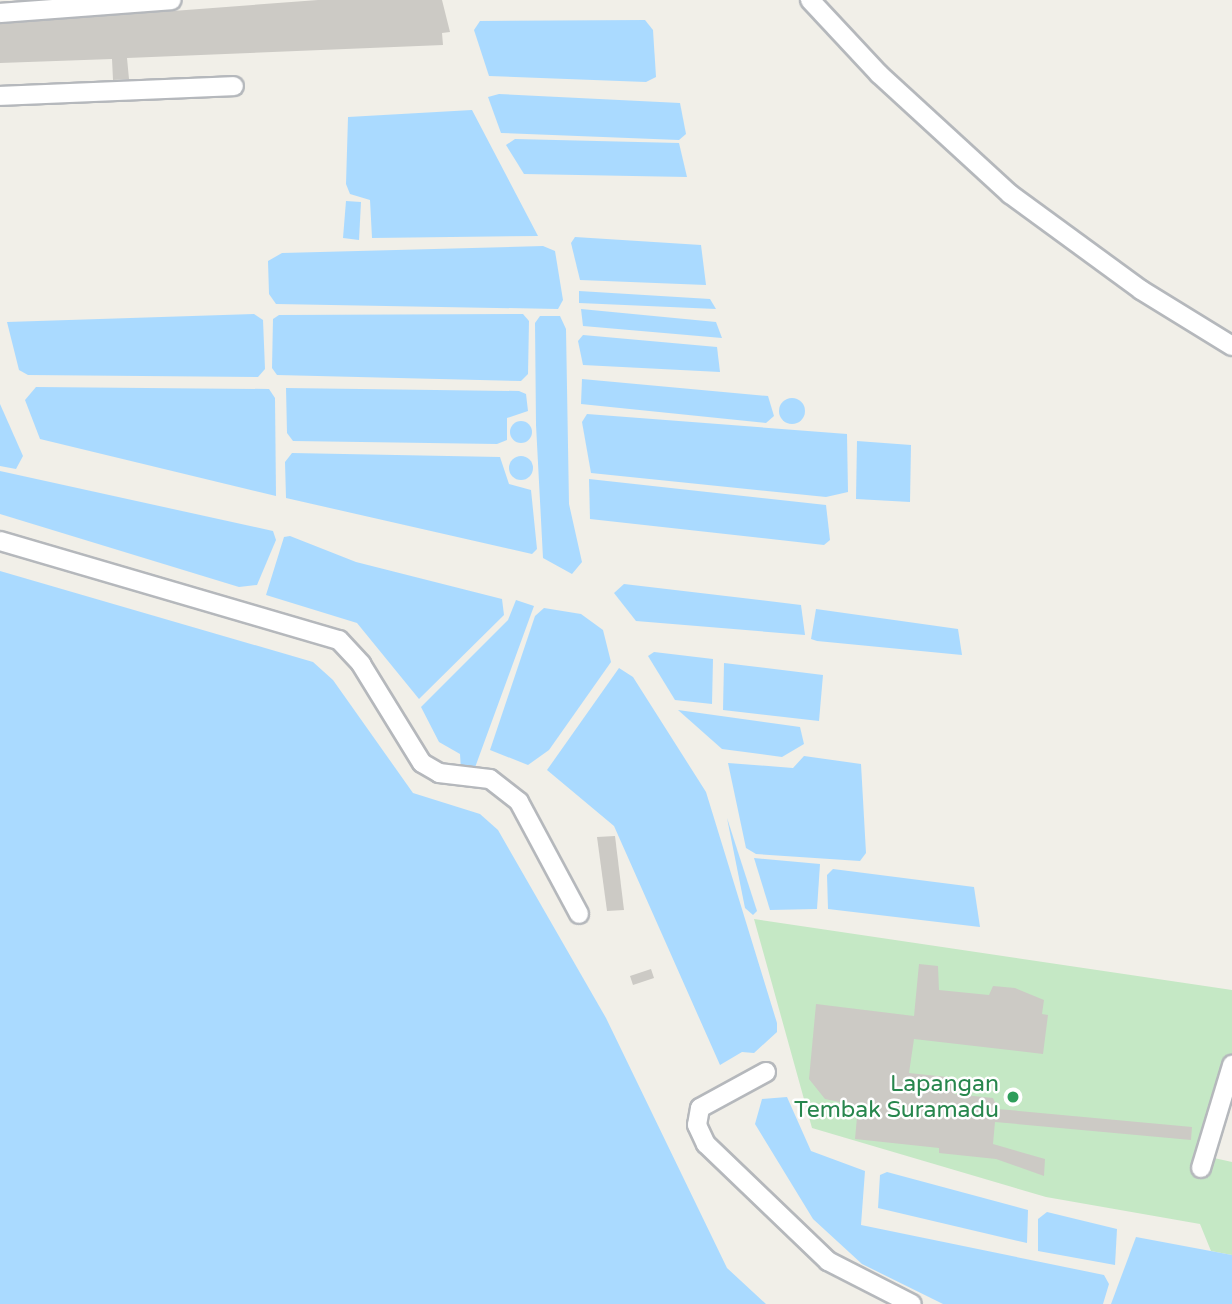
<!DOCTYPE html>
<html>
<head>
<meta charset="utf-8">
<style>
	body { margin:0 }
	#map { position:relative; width:1232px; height:1304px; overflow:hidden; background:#f1efe8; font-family:"Varela Round",sans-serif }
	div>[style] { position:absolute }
	.green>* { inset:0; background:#c5e8c5 }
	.water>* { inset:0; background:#aadaff }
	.round { border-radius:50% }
	.building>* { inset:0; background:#cccac5 }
	.roads { filter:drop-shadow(2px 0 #b5b8bc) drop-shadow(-2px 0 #b5b8bc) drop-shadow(0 2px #b5b8bc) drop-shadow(0 -2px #b5b8bc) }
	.minor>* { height:18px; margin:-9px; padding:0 9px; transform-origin:9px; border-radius:9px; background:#fff }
	.dots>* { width:19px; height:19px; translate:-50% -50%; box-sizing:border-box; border:4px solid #fff; border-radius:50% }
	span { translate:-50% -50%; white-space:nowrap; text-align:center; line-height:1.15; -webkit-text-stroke:5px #fff; paint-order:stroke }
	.leisure-label { font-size:23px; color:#27864d }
	.right { translate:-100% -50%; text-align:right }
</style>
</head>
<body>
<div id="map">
	<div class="green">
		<div style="clip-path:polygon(754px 919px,1232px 990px,1232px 1065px,1205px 1156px,1232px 1162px,1232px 1255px,1211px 1251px,1200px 1224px,1046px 1197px,812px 1128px)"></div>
	</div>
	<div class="water">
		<div style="clip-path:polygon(645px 20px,653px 30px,656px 77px,646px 82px,489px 76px,474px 30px,480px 21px)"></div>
		<div style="clip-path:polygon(499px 94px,680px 103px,686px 134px,679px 140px,501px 133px,488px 97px)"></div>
		<div style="clip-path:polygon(472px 110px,538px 236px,372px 238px,370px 200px,350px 194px,346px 184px,348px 117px)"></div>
		<div style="clip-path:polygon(515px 139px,679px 143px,687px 177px,524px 174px,506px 145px)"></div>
		<div style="clip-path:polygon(346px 201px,361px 202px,359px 240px,343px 238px)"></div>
		<div style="clip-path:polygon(575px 237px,701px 245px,706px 285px,580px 280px,571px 243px)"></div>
		<div style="clip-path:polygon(543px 246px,555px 251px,563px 300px,558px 309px,276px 304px,269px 294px,268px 261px,282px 253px)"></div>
		<div style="clip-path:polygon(579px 291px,710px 299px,716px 309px,579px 303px)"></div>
		<div style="clip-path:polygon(581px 309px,716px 322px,722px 338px,583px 326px)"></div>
		<div style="clip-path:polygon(254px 314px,263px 320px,265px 369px,258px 377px,28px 375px,19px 370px,7px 322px)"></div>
		<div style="clip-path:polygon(523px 314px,529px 321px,528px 374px,521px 381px,277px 375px,272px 368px,273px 319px,279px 315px)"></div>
		<div style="clip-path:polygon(560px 316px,566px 329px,569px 504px,582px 562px,572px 574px,543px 558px,536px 425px,535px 323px,540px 316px)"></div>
		<div style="clip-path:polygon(583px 335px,717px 347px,720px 372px,583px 365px,578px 341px)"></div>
		<div style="clip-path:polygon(582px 379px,768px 396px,774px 416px,766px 423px,581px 404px)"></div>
		<div style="clip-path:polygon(36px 387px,269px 389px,275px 398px,276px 496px,40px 439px,25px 400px)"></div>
		<div style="clip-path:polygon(286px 388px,519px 391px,526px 394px,528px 411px,507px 418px,507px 440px,497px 444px,293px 441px,287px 433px)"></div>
		<div class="round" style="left:779px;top:398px;width:26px;height:26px"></div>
		<div style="clip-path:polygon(0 404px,23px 456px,16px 469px,0 466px)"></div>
		<div style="clip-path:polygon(587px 414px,847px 434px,848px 492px,826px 497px,591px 473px,582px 422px)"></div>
		<div class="round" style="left:510px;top:421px;width:22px;height:22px"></div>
		<div style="clip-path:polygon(857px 441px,911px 445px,910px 502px,856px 499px)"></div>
		<div style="clip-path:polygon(292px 453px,500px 457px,509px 484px,531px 490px,537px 549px,532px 554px,286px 498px,285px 462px)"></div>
		<div class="round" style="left:509px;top:456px;width:24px;height:24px"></div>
		<div style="clip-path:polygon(0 471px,273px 531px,276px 540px,257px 585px,239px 587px,0 514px)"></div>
		<div style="clip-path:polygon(589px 479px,826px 505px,830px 540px,824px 545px,590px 519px)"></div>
		<div style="clip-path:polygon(290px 536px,356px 562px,502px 599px,504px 615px,419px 699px,357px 623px,266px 595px,284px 537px)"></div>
		<div style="clip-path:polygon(0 571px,313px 662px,333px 680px,413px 793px,480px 814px,498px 830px,606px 1018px,727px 1268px,766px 1304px,0 1304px)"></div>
		<div style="clip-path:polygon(624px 584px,801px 605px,805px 635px,636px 621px,614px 593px)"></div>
		<div style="clip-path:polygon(516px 600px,534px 606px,473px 773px,461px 770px,460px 754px,439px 742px,421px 707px,508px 620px)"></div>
		<div style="clip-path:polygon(544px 608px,581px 614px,603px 630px,611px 662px,549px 750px,528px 765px,490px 750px,535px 616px)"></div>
		<div style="clip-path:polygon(816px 609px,958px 629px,962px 655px,817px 641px,811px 639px)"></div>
		<div style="clip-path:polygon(654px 652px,713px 659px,712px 704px,675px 700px,648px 656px)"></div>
		<div style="clip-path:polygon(724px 663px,823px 675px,819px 721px,723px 710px)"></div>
		<div style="clip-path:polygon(619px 668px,633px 677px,706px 792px,777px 1023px,777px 1032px,754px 1053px,742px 1052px,720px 1065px,614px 826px,547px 770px)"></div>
		<div style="clip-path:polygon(678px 710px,800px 727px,804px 744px,782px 757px,722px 749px)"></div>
		<div style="clip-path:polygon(804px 756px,861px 764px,866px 853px,860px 861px,756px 854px,746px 848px,728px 763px,793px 768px)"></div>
		<div style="clip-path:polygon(727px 818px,757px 911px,753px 915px,745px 908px)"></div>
		<div style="clip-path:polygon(754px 858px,820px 864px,817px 909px,770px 910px)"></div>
		<div style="clip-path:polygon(833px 869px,974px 887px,980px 927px,828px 909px,827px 875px)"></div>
		<div style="clip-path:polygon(787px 1097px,811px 1151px,865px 1171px,861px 1225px,1104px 1275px,1109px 1284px,1103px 1304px,943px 1304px,862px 1264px,813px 1219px,755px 1124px,762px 1099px)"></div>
		<div style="clip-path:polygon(887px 1172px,1028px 1210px,1027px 1243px,878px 1208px,880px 1175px)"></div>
		<div style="clip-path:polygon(1047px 1212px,1117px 1229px,1115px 1265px,1038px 1251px,1038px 1219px)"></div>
		<div style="clip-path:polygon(1136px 1237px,1232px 1255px,1232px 1304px,1111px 1304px)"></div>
	</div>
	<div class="building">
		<div style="clip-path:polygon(318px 0,442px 0,450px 32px,442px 33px,443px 45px,127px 58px,129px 79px,113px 80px,112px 59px,0 63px,0 24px)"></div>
		<div style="clip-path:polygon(615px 836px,624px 910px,607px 911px,597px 837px)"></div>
		<div style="clip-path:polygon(919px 964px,938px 966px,939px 990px,989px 995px,993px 986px,1015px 988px,1044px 1000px,1042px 1014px,1048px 1015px,1043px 1054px,914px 1039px,909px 1073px,956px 1078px,954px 1094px,993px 1098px,998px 1109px,1192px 1127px,1191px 1140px,995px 1122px,993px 1144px,1045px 1159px,1044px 1176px,996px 1159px,939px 1153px,939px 1148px,855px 1139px,858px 1106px,825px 1099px,809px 1079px,816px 1004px,914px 1016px)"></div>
		<div style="clip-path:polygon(651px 969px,654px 978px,633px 985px,630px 976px)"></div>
	</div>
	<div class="roads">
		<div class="minor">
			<div style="left:810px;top:0;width:101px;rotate:47deg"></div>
			<div style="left:879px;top:74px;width:178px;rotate:42.5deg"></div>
			<div style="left:1010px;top:194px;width:162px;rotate:36.2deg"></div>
			<div style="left:1141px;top:290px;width:107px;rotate:31.6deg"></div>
			<div style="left:0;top:13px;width:172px;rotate:-4.3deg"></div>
			<div style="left:0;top:96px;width:234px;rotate:-2.4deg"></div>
			<div style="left:0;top:541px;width:353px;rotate:16.3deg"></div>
			<div style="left:339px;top:640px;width:33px;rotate:47deg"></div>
			<div style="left:361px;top:664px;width:116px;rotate:58.4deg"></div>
			<div style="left:422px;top:763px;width:20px;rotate:30deg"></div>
			<div style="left:439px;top:773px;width:51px;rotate:6.7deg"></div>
			<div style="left:490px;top:779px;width:37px;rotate:38deg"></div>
			<div style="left:519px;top:802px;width:127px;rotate:61.8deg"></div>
			<div style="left:766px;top:1072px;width:75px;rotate:151.4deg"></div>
			<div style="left:700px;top:1108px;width:17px;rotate:100deg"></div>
			<div style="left:697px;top:1125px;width:21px;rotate:65deg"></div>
			<div style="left:706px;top:1144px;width:169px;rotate:43.8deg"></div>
			<div style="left:828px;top:1261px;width:94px;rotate:27.1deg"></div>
			<div style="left:1201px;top:1168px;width:108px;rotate:-73.2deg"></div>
		</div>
	</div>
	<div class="dots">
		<div style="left:1013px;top:1097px;background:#2e9e5b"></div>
	</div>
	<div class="leisure-label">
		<span class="right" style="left:999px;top:1097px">Lapangan<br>Tembak Suramadu</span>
	</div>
</div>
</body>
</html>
